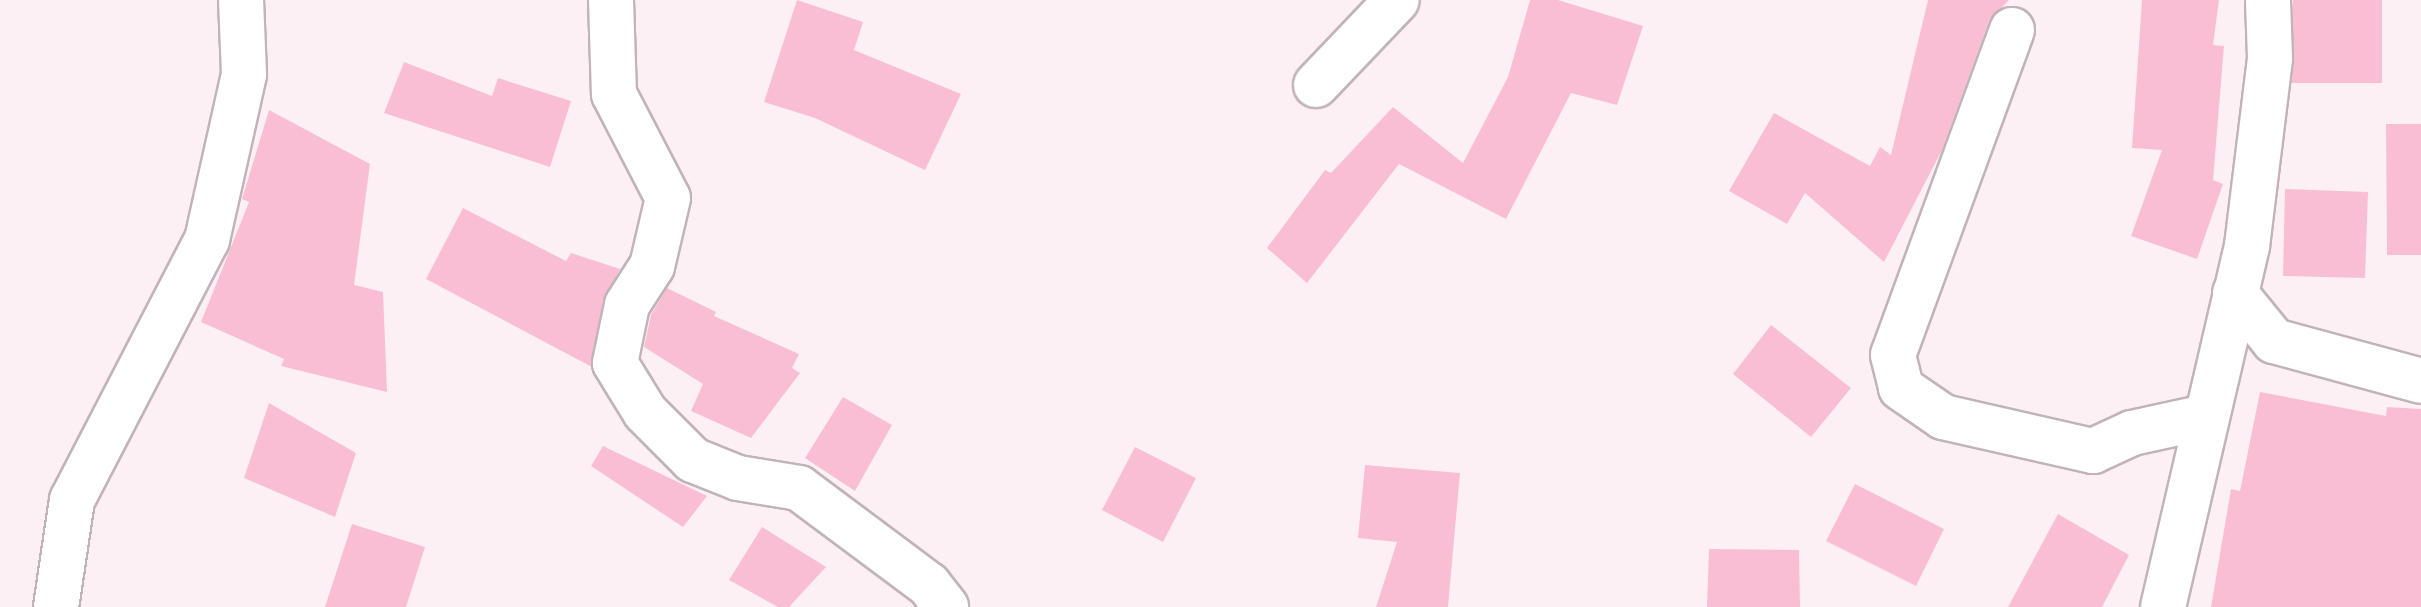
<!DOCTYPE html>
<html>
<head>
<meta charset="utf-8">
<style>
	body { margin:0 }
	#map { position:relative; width:2421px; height:607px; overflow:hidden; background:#fdf0f5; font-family:"Golos Text",sans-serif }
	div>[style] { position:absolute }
	.building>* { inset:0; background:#f9bed3 }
	.roads { filter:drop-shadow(2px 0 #c1b4b8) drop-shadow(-2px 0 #c1b4b8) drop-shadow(0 2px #c1b4b8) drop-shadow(0 -2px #c1b4b8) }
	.minor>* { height:44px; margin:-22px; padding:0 22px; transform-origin:22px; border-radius:22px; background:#fff }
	span { translate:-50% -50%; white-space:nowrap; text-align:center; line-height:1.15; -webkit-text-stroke:7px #fdf0f5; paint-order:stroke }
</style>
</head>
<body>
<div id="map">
	<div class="building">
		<div style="clip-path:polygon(797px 0,863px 22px,854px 50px,961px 94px,925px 170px,815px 118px,764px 102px)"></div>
		<div style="clip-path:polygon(1530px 0,1558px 0,1643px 26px,1617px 105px,1571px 93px,1506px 219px,1399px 164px,1307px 283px,1267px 248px,1325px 170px,1331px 173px,1393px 107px,1463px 163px,1508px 77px)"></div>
		<div style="clip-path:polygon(1928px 0,2009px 0,1989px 21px,1942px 150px,1884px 262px,1805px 193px,1787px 224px,1729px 191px,1774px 113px,1870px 166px,1880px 147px,1891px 155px)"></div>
		<div style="clip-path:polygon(2142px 0,2219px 0,2213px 45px,2224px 46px,2213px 180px,2223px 184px,2197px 259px,2131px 236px,2162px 150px,2132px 148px)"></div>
		<div style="clip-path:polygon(2293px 0,2382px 0,2382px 83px,2292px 83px)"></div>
		<div style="clip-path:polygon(404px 62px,492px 96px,498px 78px,571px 101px,550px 167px,384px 113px)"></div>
		<div style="clip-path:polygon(269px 110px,370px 164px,354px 285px,383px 292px,387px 392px,281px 366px,284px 359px,201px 322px,249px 202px,242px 199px)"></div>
		<div style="clip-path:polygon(2386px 124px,2421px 124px,2421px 255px,2387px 255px)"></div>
		<div style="clip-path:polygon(2285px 189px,2368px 192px,2365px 278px,2283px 276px)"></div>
		<div style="clip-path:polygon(463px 208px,566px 261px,571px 253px,620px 269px,603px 300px,592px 367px,426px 279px)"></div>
		<div style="clip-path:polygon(667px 288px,716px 312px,714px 316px,799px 354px,792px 368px,800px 373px,751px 438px,691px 411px,703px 384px,644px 347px,651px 315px)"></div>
		<div style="clip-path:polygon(1771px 325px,1851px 388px,1811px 437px,1733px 374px)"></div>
		<div style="clip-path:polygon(2260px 392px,2386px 416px,2387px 407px,2421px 409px,2421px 607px,2211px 607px,2231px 489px,2240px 491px)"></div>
		<div style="clip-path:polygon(843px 397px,892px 425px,855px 491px,805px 458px)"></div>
		<div style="clip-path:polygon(269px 403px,356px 453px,335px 517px,244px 478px)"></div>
		<div style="clip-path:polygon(603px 446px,707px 496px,683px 527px,591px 466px)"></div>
		<div style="clip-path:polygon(1135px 447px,1196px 478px,1163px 542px,1102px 510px)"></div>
		<div style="clip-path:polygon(1365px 465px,1460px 473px,1448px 607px,1376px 607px,1397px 542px,1358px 538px)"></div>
		<div style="clip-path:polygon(1855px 484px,1944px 529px,1916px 586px,1826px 541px)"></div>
		<div style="clip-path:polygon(2058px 514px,2129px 555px,2102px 607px,2008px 607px)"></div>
		<div style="clip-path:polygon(352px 524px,425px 547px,406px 607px,325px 607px)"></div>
		<div style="clip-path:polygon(762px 527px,826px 567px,789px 607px,778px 607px,729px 580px)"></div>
		<div style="clip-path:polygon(1709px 549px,1799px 550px,1800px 607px,1707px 607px)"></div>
	</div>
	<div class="roads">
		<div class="minor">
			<div style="left:611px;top:0;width:94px;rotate:88.2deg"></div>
			<div style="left:614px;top:94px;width:117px;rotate:62.6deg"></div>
			<div style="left:668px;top:198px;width:70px;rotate:103.2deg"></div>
			<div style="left:652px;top:266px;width:46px;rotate:122.7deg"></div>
			<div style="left:627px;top:305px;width:59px;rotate:101.7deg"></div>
			<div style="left:615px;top:363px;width:57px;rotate:58.5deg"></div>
			<div style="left:645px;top:412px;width:68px;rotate:45deg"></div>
			<div style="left:693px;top:460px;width:48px;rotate:21.8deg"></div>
			<div style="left:738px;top:478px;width:62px;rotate:9.3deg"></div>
			<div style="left:799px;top:488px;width:162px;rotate:36.7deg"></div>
			<div style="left:929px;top:585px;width:28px;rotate:52deg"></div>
			<div style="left:2012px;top:30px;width:346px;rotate:110.1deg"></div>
			<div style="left:1893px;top:355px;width:34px;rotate:76deg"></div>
			<div style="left:1901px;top:388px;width:51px;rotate:34.6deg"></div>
			<div style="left:1943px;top:417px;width:154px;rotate:12.8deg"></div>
			<div style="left:2093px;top:451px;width:43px;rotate:-24.8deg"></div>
			<div style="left:2132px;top:433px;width:75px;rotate:-12.4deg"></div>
			<div style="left:1316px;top:85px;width:117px;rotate:-46.4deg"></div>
			<div style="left:2235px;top:293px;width:62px;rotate:50.9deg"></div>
			<div style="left:2274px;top:341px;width:152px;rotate:15.2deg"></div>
			<div style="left:56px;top:607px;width:108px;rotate:-81.5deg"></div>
			<div style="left:72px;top:500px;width:293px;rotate:-62.6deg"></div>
			<div style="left:207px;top:240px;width:170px;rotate:-77.4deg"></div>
			<div style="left:244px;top:74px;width:74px;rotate:-92.3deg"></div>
			<div style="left:2163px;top:607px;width:371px;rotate:-76.9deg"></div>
			<div style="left:2247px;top:246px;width:189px;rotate:-83deg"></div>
			<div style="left:2270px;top:58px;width:58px;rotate:-92deg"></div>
		</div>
	</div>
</div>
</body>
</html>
